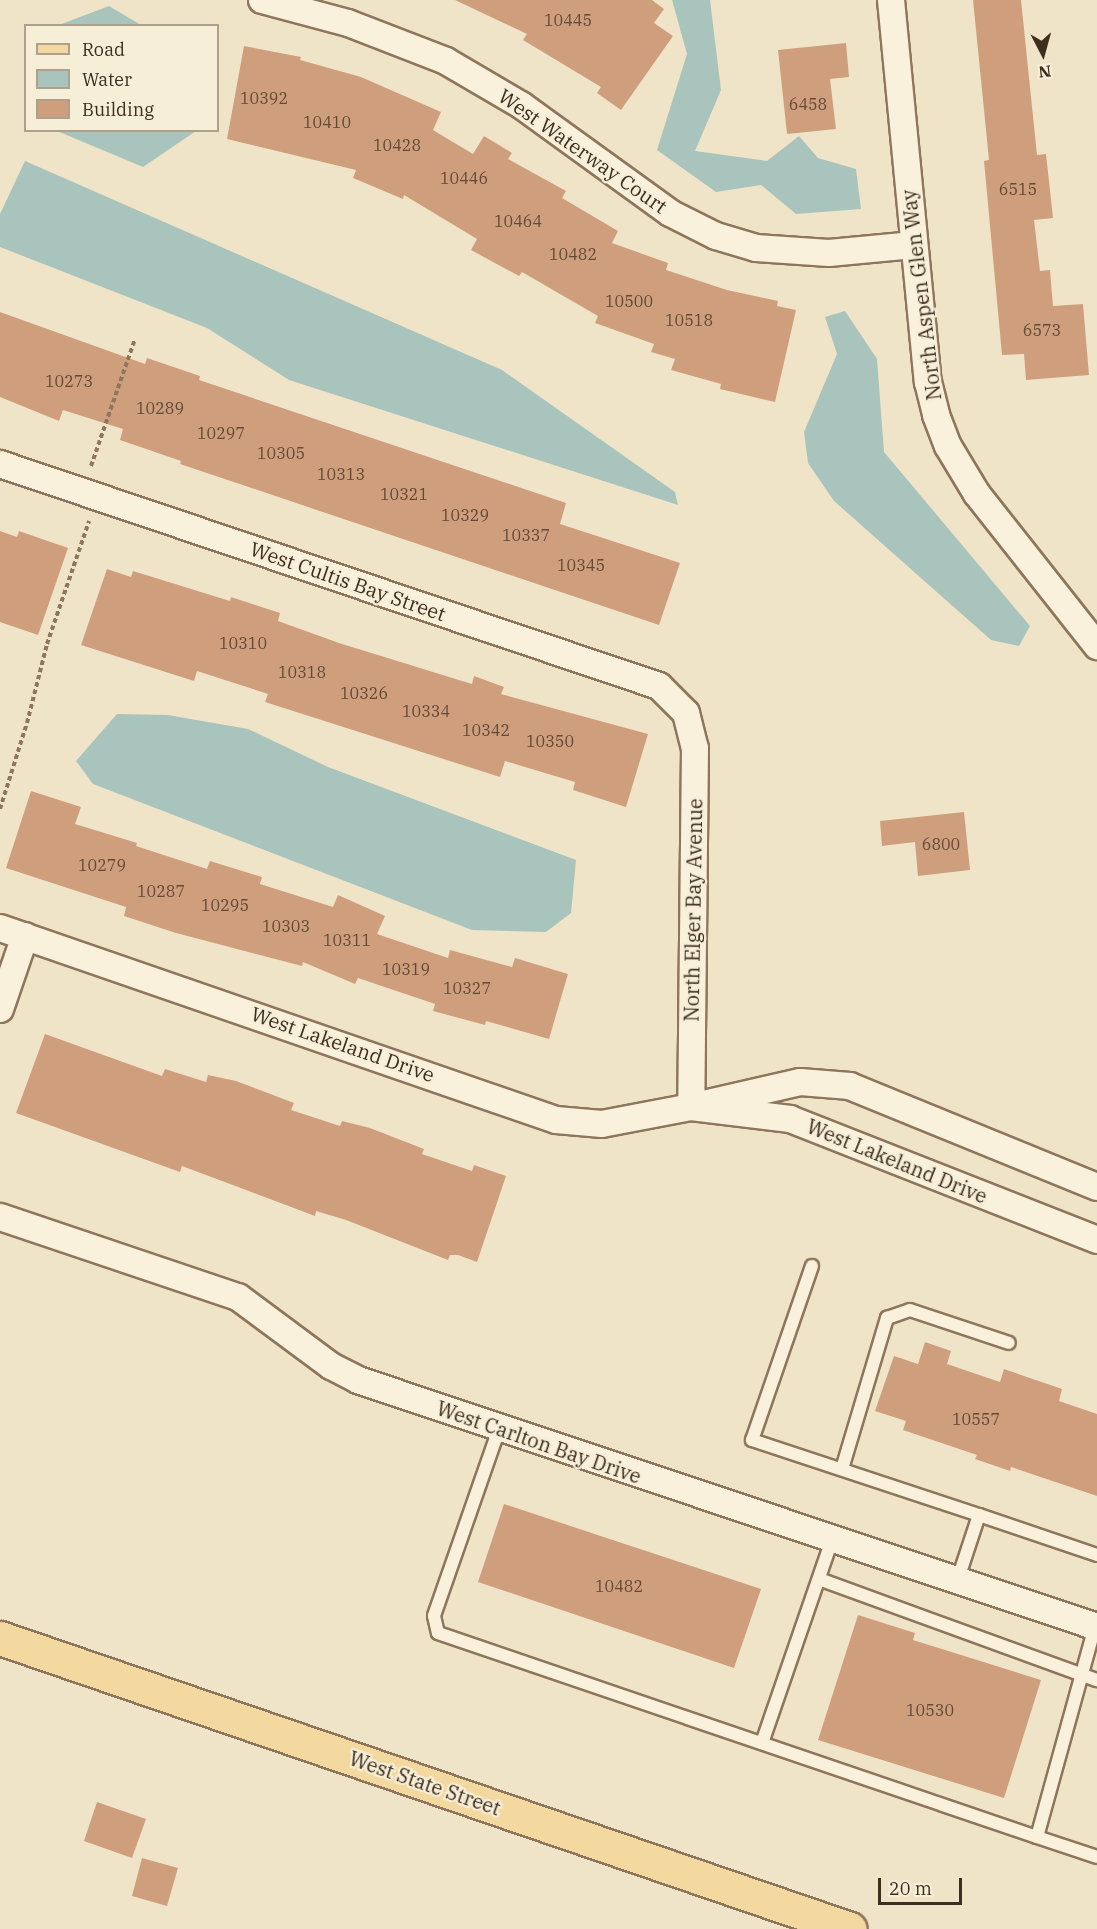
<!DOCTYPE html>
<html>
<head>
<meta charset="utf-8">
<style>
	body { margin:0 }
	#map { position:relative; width:1097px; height:1929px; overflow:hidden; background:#f0e4c8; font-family:"IBM Plex Serif",serif }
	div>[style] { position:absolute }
	.water>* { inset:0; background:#a9c4bc }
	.building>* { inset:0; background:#cf9f7d }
	.path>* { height:4px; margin-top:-2px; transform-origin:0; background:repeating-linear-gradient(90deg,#8d765c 0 4.5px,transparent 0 7.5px) }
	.roads { filter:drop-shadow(2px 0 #8d765c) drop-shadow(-2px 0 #8d765c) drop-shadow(0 2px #8d765c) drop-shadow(0 -2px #8d765c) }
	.service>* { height:12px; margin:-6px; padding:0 6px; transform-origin:6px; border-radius:6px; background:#faf1dc }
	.minor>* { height:26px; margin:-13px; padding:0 13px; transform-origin:13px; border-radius:13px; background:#faf1dc }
	.primary>* { height:33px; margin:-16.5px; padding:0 16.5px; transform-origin:16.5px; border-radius:16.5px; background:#f3d9a0 }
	span { translate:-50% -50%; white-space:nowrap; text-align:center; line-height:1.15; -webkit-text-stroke:4.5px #f7eed8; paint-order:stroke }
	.number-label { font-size:16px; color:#624a37 }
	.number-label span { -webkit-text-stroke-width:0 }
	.street-label { font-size:20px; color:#3d2e20 }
	.legend { position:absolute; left:24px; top:24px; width:195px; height:108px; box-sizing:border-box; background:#f7eed8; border:2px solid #ada18e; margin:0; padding:8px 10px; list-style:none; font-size:18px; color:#3d2e20 }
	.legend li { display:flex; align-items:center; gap:12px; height:30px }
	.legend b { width:30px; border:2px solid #ada18e }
	.north { position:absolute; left:1013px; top:24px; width:60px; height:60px; -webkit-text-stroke:4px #f7eed8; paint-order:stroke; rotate:174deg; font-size:16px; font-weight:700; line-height:24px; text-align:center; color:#3d2e20 }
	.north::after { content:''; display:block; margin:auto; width:21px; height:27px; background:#3d2e20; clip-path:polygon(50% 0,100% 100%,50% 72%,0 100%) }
	.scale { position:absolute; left:878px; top:1878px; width:84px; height:27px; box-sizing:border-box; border:3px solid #3d2e20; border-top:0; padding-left:8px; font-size:18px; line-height:21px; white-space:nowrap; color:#3d2e20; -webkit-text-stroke:4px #f7eed8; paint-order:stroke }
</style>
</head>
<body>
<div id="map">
	<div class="water">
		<div style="clip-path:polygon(672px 0,710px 0,721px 90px,695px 151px,767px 161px,799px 136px,818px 158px,856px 169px,861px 209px,796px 214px,761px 185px,716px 192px,657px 150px,687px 54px)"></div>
		<div style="clip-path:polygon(109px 6px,141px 25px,59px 25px)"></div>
		<div style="clip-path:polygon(57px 131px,196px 131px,143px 167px)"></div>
		<div style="clip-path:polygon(25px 161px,502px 370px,675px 492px,678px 505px,289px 380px,207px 328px,0 247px,0 214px)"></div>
		<div style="clip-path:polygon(845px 311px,877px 359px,884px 452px,1030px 626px,1019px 646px,991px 640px,834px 501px,808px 463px,804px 432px,837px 354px,825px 317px)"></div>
		<div style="clip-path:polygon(117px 714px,168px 715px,248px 729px,328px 767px,576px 860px,571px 913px,546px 932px,472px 930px,93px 784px,76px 761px)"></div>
	</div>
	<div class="building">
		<div style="clip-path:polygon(455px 0,652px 0,664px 9px,654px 23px,673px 36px,621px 110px,597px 93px,601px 87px,523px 40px,527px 34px)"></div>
		<div style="clip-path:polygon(973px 0,1021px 0,1037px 155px,1046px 154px,1053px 218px,1034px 220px,1040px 271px,1050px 270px,1053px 306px,1083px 304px,1089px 375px,1026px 380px,1024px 354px,1002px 355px,984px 161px,989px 160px)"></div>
		<div style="clip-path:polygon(846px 43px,849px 77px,830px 79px,836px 129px,787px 134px,778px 50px)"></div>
		<div style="clip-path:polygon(244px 46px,301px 57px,300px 60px,361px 77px,441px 112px,433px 130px,473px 154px,484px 136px,512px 153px,508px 159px,566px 191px,562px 198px,618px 231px,612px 243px,668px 263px,666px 270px,727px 290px,778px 301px,777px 306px,796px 310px,775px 402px,720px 389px,721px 384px,671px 370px,675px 359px,651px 352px,654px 344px,595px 323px,598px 316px,522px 272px,519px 276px,471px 250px,477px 239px,404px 195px,403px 199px,353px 178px,356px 170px,227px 139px)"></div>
		<div style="clip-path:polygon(0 312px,145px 364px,147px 358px,200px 376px,199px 380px,566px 503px,560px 524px,680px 563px,659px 625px,180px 464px,181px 461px,120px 440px,123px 429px,63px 410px,59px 421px,0 397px)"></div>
		<div style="clip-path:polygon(0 531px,17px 537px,19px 531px,68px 548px,38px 635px,0 622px)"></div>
		<div style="clip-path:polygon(107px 569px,131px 577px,133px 571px,230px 601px,231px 597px,280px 613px,278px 621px,339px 643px,472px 684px,474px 676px,504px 687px,501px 694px,648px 734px,626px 807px,573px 790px,575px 782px,505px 761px,500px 777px,265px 702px,268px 694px,197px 671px,194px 681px,81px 645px)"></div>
		<div style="clip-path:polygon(31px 791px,81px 807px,75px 824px,137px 843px,136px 846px,207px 869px,210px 861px,262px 877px,260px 884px,333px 907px,338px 895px,385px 916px,377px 934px,448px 958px,450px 950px,512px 967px,515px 958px,568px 974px,549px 1039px,486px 1021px,485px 1025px,433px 1011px,435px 1004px,358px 978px,355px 984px,303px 962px,302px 966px,176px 933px,124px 916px,126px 907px,6px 868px)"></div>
		<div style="clip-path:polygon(964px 812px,970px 870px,918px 876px,915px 842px,882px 846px,880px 821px)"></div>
		<div style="clip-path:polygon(45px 1034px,162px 1076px,165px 1069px,206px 1082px,208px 1075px,236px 1081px,294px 1103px,291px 1110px,340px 1126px,342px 1121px,370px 1128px,424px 1149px,422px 1154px,472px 1171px,474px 1165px,506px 1176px,477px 1262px,458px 1255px,450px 1255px,448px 1260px,346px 1220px,316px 1211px,315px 1216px,182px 1166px,180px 1172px,16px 1113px)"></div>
		<div style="clip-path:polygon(925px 1342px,951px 1351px,947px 1364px,1000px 1382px,1004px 1369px,1062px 1389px,1059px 1401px,1097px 1414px,1097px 1496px,1011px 1467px,1010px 1471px,975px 1459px,977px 1455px,903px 1430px,906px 1421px,875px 1411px,894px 1356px,918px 1364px)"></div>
		<div style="clip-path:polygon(504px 1504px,761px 1589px,734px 1668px,478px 1582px)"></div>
		<div style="clip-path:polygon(858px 1615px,915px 1633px,913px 1640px,1041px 1680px,1004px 1798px,818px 1740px)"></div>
		<div style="clip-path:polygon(97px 1802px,146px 1819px,132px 1858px,84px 1841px)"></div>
		<div style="clip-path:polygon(142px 1858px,178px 1868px,167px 1906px,132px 1896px)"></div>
	</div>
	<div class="path">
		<div style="left:91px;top:466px;width:134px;rotate:-70.9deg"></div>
		<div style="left:0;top:809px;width:90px;rotate:-72.6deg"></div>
		<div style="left:27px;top:723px;width:81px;rotate:-75.8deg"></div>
		<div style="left:47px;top:644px;width:130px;rotate:-71.1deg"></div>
	</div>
	<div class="roads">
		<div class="service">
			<div style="left:812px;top:1266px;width:184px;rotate:109deg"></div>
			<div style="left:752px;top:1440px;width:239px;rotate:18.3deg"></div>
			<div style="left:979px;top:1515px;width:71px;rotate:108.2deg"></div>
			<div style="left:499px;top:1429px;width:198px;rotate:109.2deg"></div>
			<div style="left:434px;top:1616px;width:17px;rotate:77deg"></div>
			<div style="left:438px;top:1633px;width:633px;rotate:18.81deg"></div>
			<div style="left:1037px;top:1837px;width:218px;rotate:-74.6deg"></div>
			<div style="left:842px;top:1469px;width:158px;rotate:-73.4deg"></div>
			<div style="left:887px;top:1318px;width:24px;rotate:-19deg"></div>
			<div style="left:910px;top:1310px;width:104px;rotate:18.4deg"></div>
			<div style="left:979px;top:1515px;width:125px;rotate:18.7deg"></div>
			<div style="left:819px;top:1579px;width:296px;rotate:20deg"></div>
			<div style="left:762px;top:1743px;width:215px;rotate:-71deg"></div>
			<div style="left:1037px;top:1837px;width:63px;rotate:18.4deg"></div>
		</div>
		<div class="minor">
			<div style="left:262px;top:0;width:89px;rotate:15deg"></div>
			<div style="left:348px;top:23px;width:105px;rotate:21.2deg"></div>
			<div style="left:446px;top:61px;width:87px;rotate:30.4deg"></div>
			<div style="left:521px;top:105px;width:184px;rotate:35.9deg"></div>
			<div style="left:670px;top:213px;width:51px;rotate:26.6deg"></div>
			<div style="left:716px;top:236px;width:42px;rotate:16.7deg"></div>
			<div style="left:756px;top:248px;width:73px;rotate:3.9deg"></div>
			<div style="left:829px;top:253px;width:85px;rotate:-5.4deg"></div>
			<div style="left:891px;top:0;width:384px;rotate:84.5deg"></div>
			<div style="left:928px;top:382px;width:34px;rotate:76deg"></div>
			<div style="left:936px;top:415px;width:33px;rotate:69deg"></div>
			<div style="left:948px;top:446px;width:56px;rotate:58.9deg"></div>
			<div style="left:977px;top:494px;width:194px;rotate:51.7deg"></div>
			<div style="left:0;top:464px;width:695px;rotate:18.62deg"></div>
			<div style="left:659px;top:686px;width:38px;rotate:45deg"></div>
			<div style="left:686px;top:713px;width:36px;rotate:76deg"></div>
			<div style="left:695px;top:748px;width:359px;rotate:90.6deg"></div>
			<div style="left:691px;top:1107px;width:91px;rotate:169.2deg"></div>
			<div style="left:602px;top:1124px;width:46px;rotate:-175deg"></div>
			<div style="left:556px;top:1120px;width:588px;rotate:-160.95deg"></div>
			<div style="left:0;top:1009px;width:77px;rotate:-71.1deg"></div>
			<div style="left:1097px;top:1187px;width:267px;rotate:-157.8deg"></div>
			<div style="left:850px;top:1086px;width:50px;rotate:-175.4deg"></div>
			<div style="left:800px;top:1082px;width:112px;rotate:167.1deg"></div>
			<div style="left:691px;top:1107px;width:100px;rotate:6.9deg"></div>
			<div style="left:790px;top:1119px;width:330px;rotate:21.5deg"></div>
			<div style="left:0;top:1217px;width:251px;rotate:18.6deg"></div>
			<div style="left:238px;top:1297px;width:116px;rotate:36.6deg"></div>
			<div style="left:331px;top:1366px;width:30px;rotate:27deg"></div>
			<div style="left:358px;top:1380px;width:779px;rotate:18.48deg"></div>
		</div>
		<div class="primary">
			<div style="left:0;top:1638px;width:898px;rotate:18.9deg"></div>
		</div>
	</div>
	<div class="number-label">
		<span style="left:568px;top:20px">10445</span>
		<span style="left:264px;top:98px">10392</span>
		<span style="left:808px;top:104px">6458</span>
		<span style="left:327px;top:122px">10410</span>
		<span style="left:397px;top:145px">10428</span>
		<span style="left:464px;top:178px">10446</span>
		<span style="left:1018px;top:189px">6515</span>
		<span style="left:518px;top:221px">10464</span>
		<span style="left:573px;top:254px">10482</span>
		<span style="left:629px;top:301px">10500</span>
		<span style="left:689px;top:320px">10518</span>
		<span style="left:1042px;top:330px">6573</span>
		<span style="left:69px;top:381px">10273</span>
		<span style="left:160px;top:408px">10289</span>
		<span style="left:221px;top:433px">10297</span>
		<span style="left:281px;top:453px">10305</span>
		<span style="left:341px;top:474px">10313</span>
		<span style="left:404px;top:494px">10321</span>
		<span style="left:465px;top:515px">10329</span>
		<span style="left:526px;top:535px">10337</span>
		<span style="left:581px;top:565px">10345</span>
		<span style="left:243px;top:643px">10310</span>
		<span style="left:302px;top:672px">10318</span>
		<span style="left:364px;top:693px">10326</span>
		<span style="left:426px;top:711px">10334</span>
		<span style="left:486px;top:730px">10342</span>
		<span style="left:550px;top:741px">10350</span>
		<span style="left:941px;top:844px">6800</span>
		<span style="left:102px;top:865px">10279</span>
		<span style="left:161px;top:891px">10287</span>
		<span style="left:225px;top:905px">10295</span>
		<span style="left:286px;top:926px">10303</span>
		<span style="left:347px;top:940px">10311</span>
		<span style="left:406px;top:969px">10319</span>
		<span style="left:467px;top:988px">10327</span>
		<span style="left:976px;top:1419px">10557</span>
		<span style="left:619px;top:1586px">10482</span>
		<span style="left:930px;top:1710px">10530</span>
	</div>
	<div class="street-label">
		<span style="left:583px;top:151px;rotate:35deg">West Waterway Court</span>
		<span style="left:921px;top:295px;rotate:-97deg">North Aspen Glen Way</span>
		<span style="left:348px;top:581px;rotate:19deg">West Cultis Bay Street</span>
		<span style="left:693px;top:910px;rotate:-89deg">North Elger Bay Avenue</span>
		<span style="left:343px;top:1044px;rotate:19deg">West Lakeland Drive</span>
		<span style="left:897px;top:1161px;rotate:22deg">West Lakeland Drive</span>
		<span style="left:539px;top:1442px;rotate:19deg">West Carlton Bay Drive</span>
		<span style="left:425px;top:1783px;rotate:19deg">West State Street</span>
	</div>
	<ul class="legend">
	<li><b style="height:8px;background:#f3d9a0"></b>Road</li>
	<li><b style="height:16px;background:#a9c4bc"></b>Water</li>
	<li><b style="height:16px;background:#cf9f7d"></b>Building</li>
	</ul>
	<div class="north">N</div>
	<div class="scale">20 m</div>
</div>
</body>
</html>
